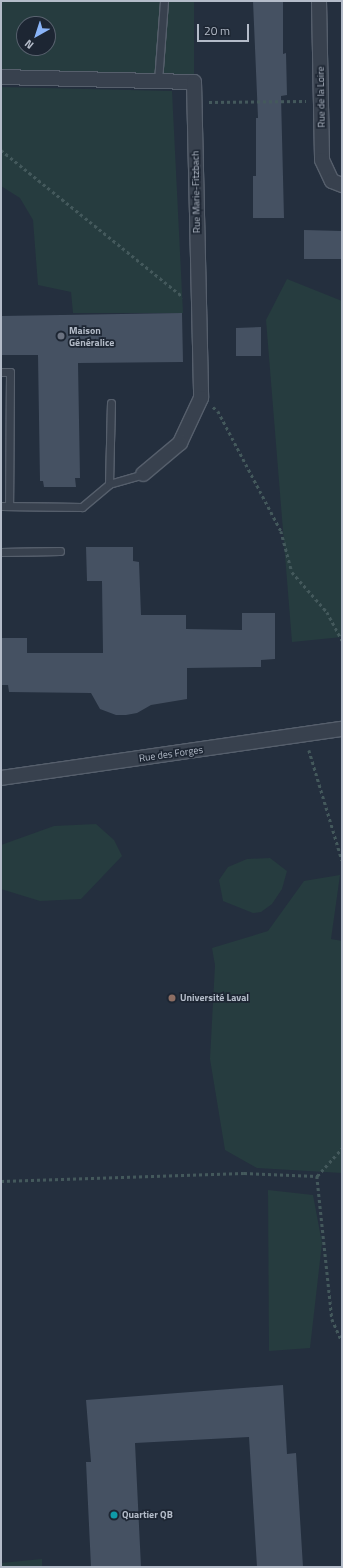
<!DOCTYPE html>
<html>
<head>
<meta charset="utf-8">
<style>
	body { margin:0 }
	#map { position:relative; width:343px; height:1568px; overflow:hidden; background:#242f3e; font-family:"Titillium Web",sans-serif }
	div>[style] { position:absolute }
	.green>* { inset:0; background:#263c3f }
	.building>* { inset:0; background:#455162 }
	.path>* { height:2.5px; margin-top:-1.25px; transform-origin:0; background:repeating-linear-gradient(90deg,#44595c 0 3px,transparent 0 6px) }
	.roads { filter:drop-shadow(1px 0 #565f6c) drop-shadow(-1px 0 #565f6c) drop-shadow(0 1px #565f6c) drop-shadow(0 -1px #565f6c) }
	.service>* { height:7px; margin:-3.5px; padding:0 3.5px; transform-origin:3.5px; border-radius:3.5px; background:#38414e }
	.minor>* { height:14px; margin:-7px; padding:0 7px; transform-origin:7px; border-radius:7px; background:#38414e }
	.dots>* { width:11px; height:11px; translate:-50% -50%; box-sizing:border-box; border:2px solid #1d2633; border-radius:50% }
	span { translate:-50% -50%; white-space:nowrap; text-align:center; line-height:1.15; -webkit-text-stroke:3.5px #1d2633; paint-order:stroke }
	.street-label { font-size:10px; color:#b4bcc9 }
	.poi-label { font-size:10px; color:#b4bcc9; font-weight:700 }
	.left { translate:0 -50%; text-align:left }
	.frame { position:absolute; inset:0; border:2px solid #b4bcc9; pointer-events:none }
	.north { position:absolute; left:16px; top:16px; width:40px; height:40px; box-sizing:border-box; background:#1d2633; border:1px solid #59626f; border-radius:50%; rotate:219deg; font-size:11px; font-weight:700; line-height:16px; text-align:center; color:#b4bcc9 }
	.north::after { content:''; display:block; margin:auto; width:14px; height:18px; background:#8ab4f8; clip-path:polygon(50% 0,100% 100%,50% 72%,0 100%) }
	.scale { position:absolute; left:197px; top:24px; width:52px; height:18px; box-sizing:border-box; border:2px solid #b4bcc9; border-top:0; padding-left:5px; font-size:12px; line-height:14px; white-space:nowrap; color:#b4bcc9; -webkit-text-stroke:3px #1d2633; paint-order:stroke }
</style>
</head>
<body>
<div id="map">
	<div class="green">
		<div style="clip-path:polygon(evenodd,1px 1px,194px 1px,194px 82px,1px 77px,1px 1px,24px 24px,48px 24px,48px 48px,24px 48px,24px 24px)"></div>
		<div style="clip-path:polygon(1px 87px,172px 91px,183px 313px,73px 313px,71px 292px,38px 285px,33px 220px,20px 198px,1px 186px)"></div>
		<div style="clip-path:polygon(287px 279px,342px 301px,342px 637px,292px 642px,266px 320px)"></div>
		<div style="clip-path:polygon(96px 824px,114px 840px,122px 856px,81px 899px,40px 901px,1px 889px,1px 845px,54px 826px)"></div>
		<div style="clip-path:polygon(270px 858px,287px 871px,282px 889px,272px 904px,261px 912px,253px 913px,223px 901px,219px 880px,228px 867px,247px 859px)"></div>
		<div style="clip-path:polygon(340px 875px,331px 939px,342px 941px,342px 1173px,257px 1168px,225px 1150px,210px 1059px,215px 965px,212px 948px,268px 931px,304px 881px)"></div>
		<div style="clip-path:polygon(268px 1190px,313px 1195px,322px 1243px,310px 1348px,269px 1351px)"></div>
		<div style="clip-path:polygon(42px 1559px,42px 1567px,1px 1567px,1px 1563px)"></div>
	</div>
	<div class="building">
		<div style="clip-path:polygon(253px 1px,283px 1px,283px 54px,286px 53px,287px 95px,281px 96px,284px 218px,253px 218px,253px 176px,256px 176px,256px 118px,258px 118px)"></div>
		<div style="clip-path:polygon(304px 230px,342px 231px,342px 259px,304px 259px)"></div>
		<div style="clip-path:polygon(182px 313px,183px 362px,78px 363px,80px 478px,75px 478px,76px 487px,44px 487px,43px 481px,40px 481px,38px 355px,1px 355px,1px 316px)"></div>
		<div style="clip-path:polygon(261px 327px,261px 356px,236px 356px,236px 328px)"></div>
		<div style="clip-path:polygon(86px 547px,133px 547px,133px 561px,139px 562px,141px 615px,186px 615px,186px 629px,242px 630px,242px 613px,275px 613px,275px 659px,261px 660px,261px 667px,187px 668px,187px 699px,151px 705px,137px 713px,126px 715px,116px 715px,100px 709px,91px 693px,9px 692px,8px 685px,1px 685px,1px 638px,27px 638px,27px 653px,103px 653px,102px 581px,87px 581px)"></div>
		<div style="clip-path:polygon(283px 1385px,287px 1454px,296px 1453px,303px 1567px,257px 1567px,249px 1437px,135px 1443px,141px 1567px,91px 1567px,86px 1462px,91px 1462px,86px 1400px)"></div>
	</div>
	<div class="path">
		<div style="left:209px;top:102px;width:97px;rotate:-0.6deg"></div>
		<div style="left:1px;top:150px;width:234px;rotate:38.9deg"></div>
		<div style="left:213px;top:407px;width:6px;rotate:39deg"></div>
		<div style="left:218px;top:411px;width:136px;rotate:62.3deg"></div>
		<div style="left:281px;top:531px;width:42px;rotate:75deg"></div>
		<div style="left:292px;top:572px;width:53px;rotate:48.8deg"></div>
		<div style="left:327px;top:612px;width:32px;rotate:62deg"></div>
		<div style="left:309px;top:750px;width:115px;rotate:73.3deg"></div>
		<div style="left:317px;top:1176px;width:38px;rotate:-48deg"></div>
		<div style="left:1px;top:1181px;width:243px;rotate:-1.9deg"></div>
		<div style="left:244px;top:1173px;width:73px;rotate:2.4deg"></div>
		<div style="left:317px;top:1176px;width:144px;rotate:84deg"></div>
		<div style="left:332px;top:1319px;width:24px;rotate:66deg"></div>
	</div>
	<div class="roads">
		<div class="service">
			<div style="left:158px;top:81px;width:80px;rotate:-85.7deg"></div>
			<div style="left:1px;top:372px;width:9px"></div>
			<div style="left:10px;top:372px;width:134px;rotate:90.4deg"></div>
			<div style="left:109px;top:484px;width:81px;rotate:-88.6deg"></div>
			<div style="left:1px;top:506px;width:81px;rotate:0.7deg"></div>
			<div style="left:82px;top:507px;width:35px;rotate:-40deg"></div>
			<div style="left:109px;top:484px;width:35px;rotate:-16deg"></div>
			<div style="left:1px;top:552px;width:59px;rotate:-1deg"></div>
		</div>
		<div class="minor">
			<div style="left:319px;top:1px;width:159px;rotate:88.9deg"></div>
			<div style="left:322px;top:160px;width:23px;rotate:65deg"></div>
			<div style="left:332px;top:181px;width:11px;rotate:22deg"></div>
			<div style="left:1px;top:77px;width:193px;rotate:1.5deg"></div>
			<div style="left:194px;top:82px;width:316px;rotate:88.7deg"></div>
			<div style="left:201px;top:398px;width:50px;rotate:115deg"></div>
			<div style="left:180px;top:443px;width:48px;rotate:140deg"></div>
			<div style="left:1px;top:778px;width:345px;rotate:-8.2deg"></div>
		</div>
	</div>
	<div class="dots">
		<div style="left:61px;top:336px;background:#6b7280"></div>
		<div style="left:172px;top:998px;background:#8d6e63"></div>
		<div style="left:114px;top:1515px;background:#0f9aa8"></div>
	</div>
	<div class="street-label">
		<span style="left:321px;top:97px;rotate:-91deg">Rue de la Loire</span>
		<span style="left:196px;top:192px;rotate:-91deg">Rue Marie-Fitzbach</span>
		<span style="left:171px;top:754px;rotate:-8deg">Rue des Forges</span>
	</div>
	<div class="poi-label">
		<span class="left" style="left:69px;top:336px">Maison<br>Généralice</span>
		<span class="left" style="left:180px;top:998px">Université Laval</span>
		<span class="left" style="left:122px;top:1515px">Quartier QB</span>
	</div>
	<div class="frame"></div>
	<div class="north">N</div>
	<div class="scale">20 m</div>
</div>
</body>
</html>
